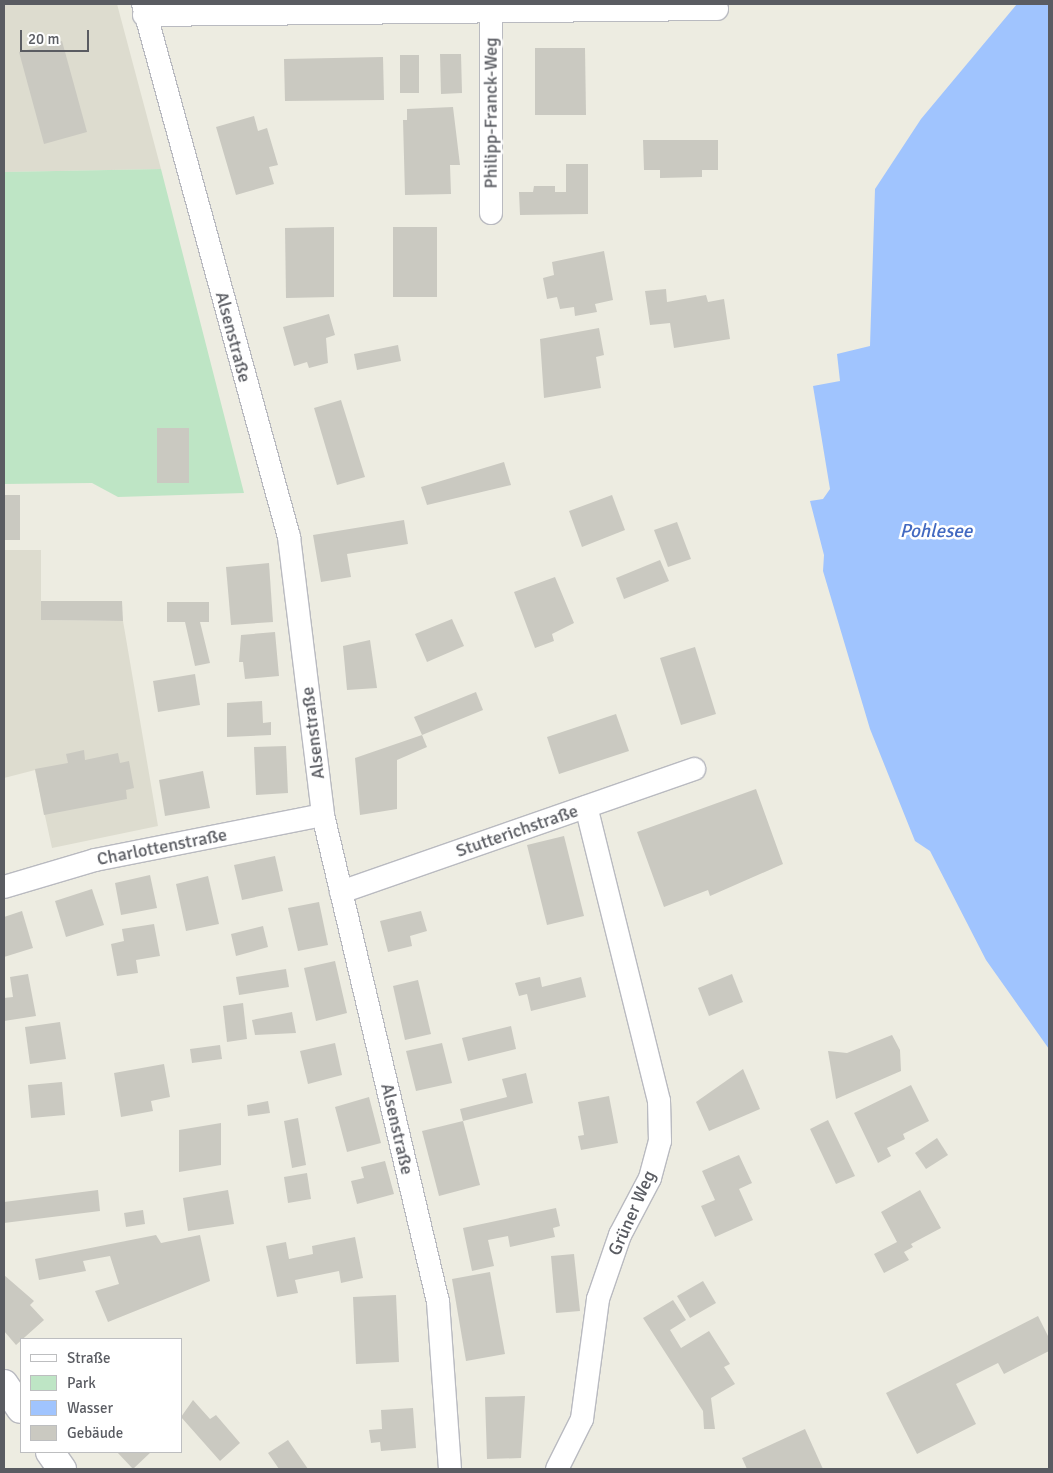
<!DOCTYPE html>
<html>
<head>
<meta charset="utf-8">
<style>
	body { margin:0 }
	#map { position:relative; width:1053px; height:1473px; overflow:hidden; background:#edece1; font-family:Signika,sans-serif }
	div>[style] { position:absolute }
	.education>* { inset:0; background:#dddccf }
	.green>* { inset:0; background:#bee5c5 }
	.water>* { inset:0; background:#a0c4fe }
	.building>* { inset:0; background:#cac9c1 }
	.roads { filter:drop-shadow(1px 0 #b9bac0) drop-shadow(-1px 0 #b9bac0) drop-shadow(0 1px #b9bac0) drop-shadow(0 -1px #b9bac0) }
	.minor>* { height:22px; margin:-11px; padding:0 11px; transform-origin:11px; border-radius:11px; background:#fff }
	.tertiary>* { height:28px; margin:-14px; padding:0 14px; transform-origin:14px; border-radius:14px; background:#fff }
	span { translate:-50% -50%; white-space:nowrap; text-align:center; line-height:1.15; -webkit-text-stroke:5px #fff; paint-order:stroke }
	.street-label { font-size:18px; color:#5a5c62 }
	.water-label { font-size:19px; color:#436ac1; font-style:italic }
	.frame { position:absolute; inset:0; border:5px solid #5a5c62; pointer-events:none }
	.legend { position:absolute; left:20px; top:1338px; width:162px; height:115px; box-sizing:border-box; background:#fff; border:1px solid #bdbec0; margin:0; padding:6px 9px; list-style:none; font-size:15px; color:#5a5c62 }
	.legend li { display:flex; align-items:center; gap:10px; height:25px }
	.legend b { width:25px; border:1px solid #bdbec0 }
	.scale { position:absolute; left:20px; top:30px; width:69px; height:22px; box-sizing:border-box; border:2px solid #5a5c62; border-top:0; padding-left:6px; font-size:15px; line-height:18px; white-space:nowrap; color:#5a5c62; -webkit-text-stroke:4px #fff; paint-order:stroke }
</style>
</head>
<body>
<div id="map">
	<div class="education">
		<div style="clip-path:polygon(4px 4px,117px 4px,161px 169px,4px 172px)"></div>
		<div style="clip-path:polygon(4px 550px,41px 550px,41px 620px,123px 621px,158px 826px,52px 848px,35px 770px,4px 778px)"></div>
	</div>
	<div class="green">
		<div style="clip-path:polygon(161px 169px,244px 493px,118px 497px,92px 483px,4px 484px,4px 172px)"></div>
	</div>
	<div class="water">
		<div style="clip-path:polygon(1017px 4px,1049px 4px,1049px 1049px,986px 960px,930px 851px,915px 841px,870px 729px,823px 571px,824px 555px,810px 501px,823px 499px,830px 489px,813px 386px,840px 381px,837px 354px,870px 346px,875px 189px,921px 119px)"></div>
	</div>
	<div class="building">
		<div style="clip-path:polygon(62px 41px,87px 132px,44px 144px,19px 52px)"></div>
		<div style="clip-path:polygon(535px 48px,585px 48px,586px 115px,535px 115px)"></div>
		<div style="clip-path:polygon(440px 54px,461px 54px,462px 93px,441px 94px)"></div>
		<div style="clip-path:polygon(400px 55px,419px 55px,419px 93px,400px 93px)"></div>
		<div style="clip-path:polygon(383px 57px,384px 100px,285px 101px,284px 59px)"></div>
		<div style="clip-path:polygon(453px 107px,460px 165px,450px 165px,451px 194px,405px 195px,403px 120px,407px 120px,407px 109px)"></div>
		<div style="clip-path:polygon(254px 116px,258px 131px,267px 128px,278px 165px,269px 167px,274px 184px,236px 195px,216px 127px)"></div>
		<div style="clip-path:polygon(643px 140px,718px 140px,718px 170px,702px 170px,702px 177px,660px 178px,660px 170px,644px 170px)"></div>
		<div style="clip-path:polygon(566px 164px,588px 164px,588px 214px,520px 215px,519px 192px,533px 192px,534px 186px,555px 186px,555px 192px,566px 192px)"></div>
		<div style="clip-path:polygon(334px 227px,334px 297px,286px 298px,285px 228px)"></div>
		<div style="clip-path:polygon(393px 227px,437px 227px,437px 297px,393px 297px)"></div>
		<div style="clip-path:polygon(604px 251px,613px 300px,595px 304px,597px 312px,575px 316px,574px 307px,560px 309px,557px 297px,547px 299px,543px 278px,554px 275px,552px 262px)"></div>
		<div style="clip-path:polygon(666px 289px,667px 302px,706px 295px,708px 302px,724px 299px,730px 339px,674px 348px,670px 323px,650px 325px,645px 291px)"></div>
		<div style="clip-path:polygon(329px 314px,335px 335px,326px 338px,328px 363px,309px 368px,307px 362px,294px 366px,283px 327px)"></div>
		<div style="clip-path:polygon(599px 328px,604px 355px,596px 357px,601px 388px,544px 398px,540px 339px)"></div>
		<div style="clip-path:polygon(398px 345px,401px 361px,357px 370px,354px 354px)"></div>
		<div style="clip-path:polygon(341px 400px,365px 477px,337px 485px,314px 408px)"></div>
		<div style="clip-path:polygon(157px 428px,189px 428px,189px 483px,157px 483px)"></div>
		<div style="clip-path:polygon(504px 462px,511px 485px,427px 505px,421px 487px)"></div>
		<div style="clip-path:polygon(4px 495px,20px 495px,20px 540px,4px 540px)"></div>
		<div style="clip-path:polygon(612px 495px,625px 530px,582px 547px,569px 511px)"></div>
		<div style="clip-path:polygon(404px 520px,408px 544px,347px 554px,351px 577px,321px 582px,313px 535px)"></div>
		<div style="clip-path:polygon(677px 522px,691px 559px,668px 567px,654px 530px)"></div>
		<div style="clip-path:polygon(660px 560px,669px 581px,624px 599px,616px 578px)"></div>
		<div style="clip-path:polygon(269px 563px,273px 622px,231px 625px,226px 567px)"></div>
		<div style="clip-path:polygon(555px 577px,574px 623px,552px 634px,554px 641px,535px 648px,514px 592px)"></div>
		<div style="clip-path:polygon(41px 601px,122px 601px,123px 621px,41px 620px)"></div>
		<div style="clip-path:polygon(167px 602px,209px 602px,209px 622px,200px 622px,210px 663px,195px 666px,185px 622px,167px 622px)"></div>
		<div style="clip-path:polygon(452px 619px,464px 646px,427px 662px,415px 634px)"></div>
		<div style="clip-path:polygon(275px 632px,279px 676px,245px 679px,243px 662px,239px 662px,241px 635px)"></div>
		<div style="clip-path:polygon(370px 640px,377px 688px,347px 690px,343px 646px)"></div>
		<div style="clip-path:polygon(695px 647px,716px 714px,681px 725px,660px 658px)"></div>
		<div style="clip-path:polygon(195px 674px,200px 705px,158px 712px,153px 681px)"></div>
		<div style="clip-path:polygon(476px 692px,483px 710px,422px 735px,414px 717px)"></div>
		<div style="clip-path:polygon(262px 701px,263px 723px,271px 722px,271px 735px,227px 737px,227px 703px)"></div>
		<div style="clip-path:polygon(616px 714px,629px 751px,559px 774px,547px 737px)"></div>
		<div style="clip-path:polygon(422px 735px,427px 747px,397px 760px,397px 809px,360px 815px,355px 758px)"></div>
		<div style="clip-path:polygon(286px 746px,288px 793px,256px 795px,254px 747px)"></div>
		<div style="clip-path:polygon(84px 750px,85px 760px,118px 753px,120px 763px,129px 761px,134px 788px,126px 790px,127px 799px,44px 815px,35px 769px,68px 763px,66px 754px)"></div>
		<div style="clip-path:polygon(203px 771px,210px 808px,165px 816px,159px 780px)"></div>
		<div style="clip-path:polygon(756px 789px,783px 864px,710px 896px,708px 890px,664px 907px,637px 832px)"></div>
		<div style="clip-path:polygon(564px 836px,584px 916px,547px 925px,527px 845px)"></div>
		<div style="clip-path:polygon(275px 856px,283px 891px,242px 900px,234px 865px)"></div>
		<div style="clip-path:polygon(150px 875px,157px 908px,121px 915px,115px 883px)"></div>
		<div style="clip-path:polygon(208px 876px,219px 924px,186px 931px,176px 884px)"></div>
		<div style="clip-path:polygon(92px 889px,104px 925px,66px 937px,55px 901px)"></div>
		<div style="clip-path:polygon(319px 902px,328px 945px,298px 951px,288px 908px)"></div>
		<div style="clip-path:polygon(22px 911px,33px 948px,4px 957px,4px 917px)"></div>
		<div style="clip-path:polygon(421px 911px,427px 931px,410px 936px,412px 946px,388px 952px,380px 921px)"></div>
		<div style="clip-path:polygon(154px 924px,160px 956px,136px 960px,138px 973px,117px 976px,111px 944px,124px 941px,122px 929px)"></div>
		<div style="clip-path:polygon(263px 926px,268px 947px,236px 956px,231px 934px)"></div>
		<div style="clip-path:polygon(335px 961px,347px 1013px,316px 1021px,304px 968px)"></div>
		<div style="clip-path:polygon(286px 969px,289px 987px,239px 995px,236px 977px)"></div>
		<div style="clip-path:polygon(28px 974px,36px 1016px,4px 1021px,4px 998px,13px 997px,10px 977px)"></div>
		<div style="clip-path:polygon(732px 974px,743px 1002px,709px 1016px,698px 988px)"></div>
		<div style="clip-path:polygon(540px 977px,542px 987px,581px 977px,586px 997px,531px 1011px,527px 994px,519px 996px,515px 983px)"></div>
		<div style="clip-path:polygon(418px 980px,431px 1034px,405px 1040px,393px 986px)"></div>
		<div style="clip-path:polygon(243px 1003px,247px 1039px,227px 1042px,223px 1006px)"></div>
		<div style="clip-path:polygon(292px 1012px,296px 1033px,255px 1035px,252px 1020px)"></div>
		<div style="clip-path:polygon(60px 1022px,66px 1059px,30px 1064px,25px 1027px)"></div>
		<div style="clip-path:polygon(511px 1026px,516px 1049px,468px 1061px,462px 1038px)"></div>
		<div style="clip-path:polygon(892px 1035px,900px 1050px,901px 1071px,836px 1099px,828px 1051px,847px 1053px)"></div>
		<div style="clip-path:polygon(335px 1043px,342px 1075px,308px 1084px,300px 1051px)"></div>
		<div style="clip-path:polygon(442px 1043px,452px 1083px,416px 1091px,406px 1051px)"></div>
		<div style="clip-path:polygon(220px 1045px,222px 1059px,192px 1063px,190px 1049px)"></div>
		<div style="clip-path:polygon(164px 1064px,170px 1097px,151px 1101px,153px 1111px,121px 1117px,114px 1073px)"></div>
		<div style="clip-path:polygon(743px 1069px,760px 1109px,709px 1131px,696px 1102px)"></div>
		<div style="clip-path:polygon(526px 1073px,533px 1103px,463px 1121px,460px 1109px,507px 1097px,502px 1079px)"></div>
		<div style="clip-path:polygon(62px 1082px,65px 1115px,31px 1118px,28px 1085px)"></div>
		<div style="clip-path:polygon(911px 1085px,929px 1121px,903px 1134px,905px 1139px,887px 1148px,891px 1156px,878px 1163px,854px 1113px)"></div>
		<div style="clip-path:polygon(609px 1096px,618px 1143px,581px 1150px,578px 1136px,584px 1135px,578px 1102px)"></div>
		<div style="clip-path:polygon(369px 1097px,381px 1143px,347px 1152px,335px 1107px)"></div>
		<div style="clip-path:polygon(268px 1101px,270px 1113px,248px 1116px,247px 1105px)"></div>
		<div style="clip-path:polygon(298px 1118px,306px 1165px,292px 1168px,284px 1121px)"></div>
		<div style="clip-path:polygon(828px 1120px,855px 1176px,836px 1184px,810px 1129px)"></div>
		<div style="clip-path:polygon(463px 1121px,480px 1185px,439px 1196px,422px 1131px)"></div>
		<div style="clip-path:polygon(221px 1123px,221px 1165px,179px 1172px,179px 1130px)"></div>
		<div style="clip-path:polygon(937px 1138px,948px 1155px,926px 1169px,915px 1153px)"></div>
		<div style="clip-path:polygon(739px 1155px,752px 1183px,739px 1189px,753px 1220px,715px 1237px,701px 1206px,715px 1200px,702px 1171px)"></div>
		<div style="clip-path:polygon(385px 1161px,394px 1194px,357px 1204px,351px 1181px,364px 1178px,361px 1167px)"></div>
		<div style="clip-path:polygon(307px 1173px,311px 1199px,288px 1203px,284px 1177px)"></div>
		<div style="clip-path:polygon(98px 1190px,100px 1211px,4px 1223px,4px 1202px)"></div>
		<div style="clip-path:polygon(228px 1190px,234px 1224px,188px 1231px,183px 1198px)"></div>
		<div style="clip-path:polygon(920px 1190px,941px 1228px,911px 1244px,913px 1247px,904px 1252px,909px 1260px,884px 1273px,874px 1254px,897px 1242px,881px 1212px)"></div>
		<div style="clip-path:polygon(556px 1208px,560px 1226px,553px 1228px,555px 1237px,510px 1247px,508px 1236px,488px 1240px,494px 1266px,472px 1271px,463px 1228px)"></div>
		<div style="clip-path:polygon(143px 1210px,145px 1224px,126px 1227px,124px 1213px)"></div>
		<div style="clip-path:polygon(156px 1235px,161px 1243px,200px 1235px,210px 1281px,108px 1322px,95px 1291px,119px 1284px,110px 1256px,83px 1261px,86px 1271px,39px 1280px,35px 1259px)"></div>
		<div style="clip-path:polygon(355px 1237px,363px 1278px,341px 1283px,339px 1271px,295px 1280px,298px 1293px,277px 1297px,266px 1246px,286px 1242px,289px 1259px,313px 1254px,312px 1246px)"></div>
		<div style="clip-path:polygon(574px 1254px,580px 1311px,556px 1313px,551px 1256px)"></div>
		<div style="clip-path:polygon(490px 1272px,505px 1354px,466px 1361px,452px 1279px)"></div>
		<div style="clip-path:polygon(4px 1275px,34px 1301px,30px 1305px,44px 1320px,16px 1345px,4px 1331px)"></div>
		<div style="clip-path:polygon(703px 1281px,716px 1303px,690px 1318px,677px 1296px)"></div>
		<div style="clip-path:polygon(396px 1295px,399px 1362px,356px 1364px,353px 1297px)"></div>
		<div style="clip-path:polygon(673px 1300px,686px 1320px,670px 1330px,681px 1348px,709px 1331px,730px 1364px,724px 1367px,735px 1384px,711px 1398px,715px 1429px,704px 1429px,703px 1411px,643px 1318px)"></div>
		<div style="clip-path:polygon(1038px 1316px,1049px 1338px,1049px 1351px,1004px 1374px,998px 1363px,956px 1384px,976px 1424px,917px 1454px,886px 1393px)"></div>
		<div style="clip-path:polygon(525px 1396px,521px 1458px,487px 1459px,485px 1397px)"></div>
		<div style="clip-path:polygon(193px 1400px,210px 1419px,216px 1415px,240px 1443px,220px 1461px,181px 1417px)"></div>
		<div style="clip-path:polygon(413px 1408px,416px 1448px,381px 1451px,380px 1442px,371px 1443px,369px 1430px,382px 1429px,381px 1410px)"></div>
		<div style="clip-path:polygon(805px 1429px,823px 1469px,747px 1469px,742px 1458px)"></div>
		<div style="clip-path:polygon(288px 1440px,308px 1469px,279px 1469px,268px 1453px)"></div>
		<div style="clip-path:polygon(117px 1452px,151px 1452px,133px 1469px)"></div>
	</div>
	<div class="roads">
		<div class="minor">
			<div style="left:143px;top:4px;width:553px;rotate:74.68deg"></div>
			<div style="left:289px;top:537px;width:280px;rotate:83deg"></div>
			<div style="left:323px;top:815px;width:500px;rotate:76.71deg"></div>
			<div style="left:438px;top:1302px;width:167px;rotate:85.9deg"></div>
			<div style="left:144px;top:15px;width:573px;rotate:-0.6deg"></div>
			<div style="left:491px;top:213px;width:201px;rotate:-90deg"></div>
			<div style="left:4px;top:887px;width:95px;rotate:-16.5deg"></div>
			<div style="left:95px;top:860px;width:232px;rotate:-11.2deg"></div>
			<div style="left:341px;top:892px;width:374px;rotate:-19.2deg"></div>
			<div style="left:557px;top:1469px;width:56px;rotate:-63.4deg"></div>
			<div style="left:582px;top:1419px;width:121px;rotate:-82.4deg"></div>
			<div style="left:598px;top:1299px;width:68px;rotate:-71deg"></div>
			<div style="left:620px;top:1235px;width:64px;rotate:-62.2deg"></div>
			<div style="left:650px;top:1178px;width:38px;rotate:-75deg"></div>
			<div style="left:660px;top:1141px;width:40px;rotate:-91.4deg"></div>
			<div style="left:659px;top:1101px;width:303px;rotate:-103.9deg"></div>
		</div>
		<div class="tertiary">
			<div style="left:4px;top:1384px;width:30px;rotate:56deg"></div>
			<div style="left:50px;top:1452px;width:21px;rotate:55deg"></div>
		</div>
	</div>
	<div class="street-label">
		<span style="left:491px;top:113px;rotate:-90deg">Philipp-Franck-Weg</span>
		<span style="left:233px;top:337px;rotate:75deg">Alsenstraße</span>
		<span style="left:313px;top:733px;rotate:-97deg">Alsenstraße</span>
		<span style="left:517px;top:831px;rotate:-19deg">Stutterichstraße</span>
		<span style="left:162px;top:847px;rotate:-11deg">Charlottenstraße</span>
		<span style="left:397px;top:1129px;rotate:77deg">Alsenstraße</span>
		<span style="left:632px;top:1213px;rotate:-66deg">Grüner Weg</span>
	</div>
	<div class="water-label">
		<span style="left:936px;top:532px">Pohlesee</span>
	</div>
	<div class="frame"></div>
	<ul class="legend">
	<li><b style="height:6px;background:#fff"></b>Straße</li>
	<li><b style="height:14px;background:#bee5c5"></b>Park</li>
	<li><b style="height:14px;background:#a0c4fe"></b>Wasser</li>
	<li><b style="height:14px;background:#cac9c1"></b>Gebäude</li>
	</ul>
	<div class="scale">20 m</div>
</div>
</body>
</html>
